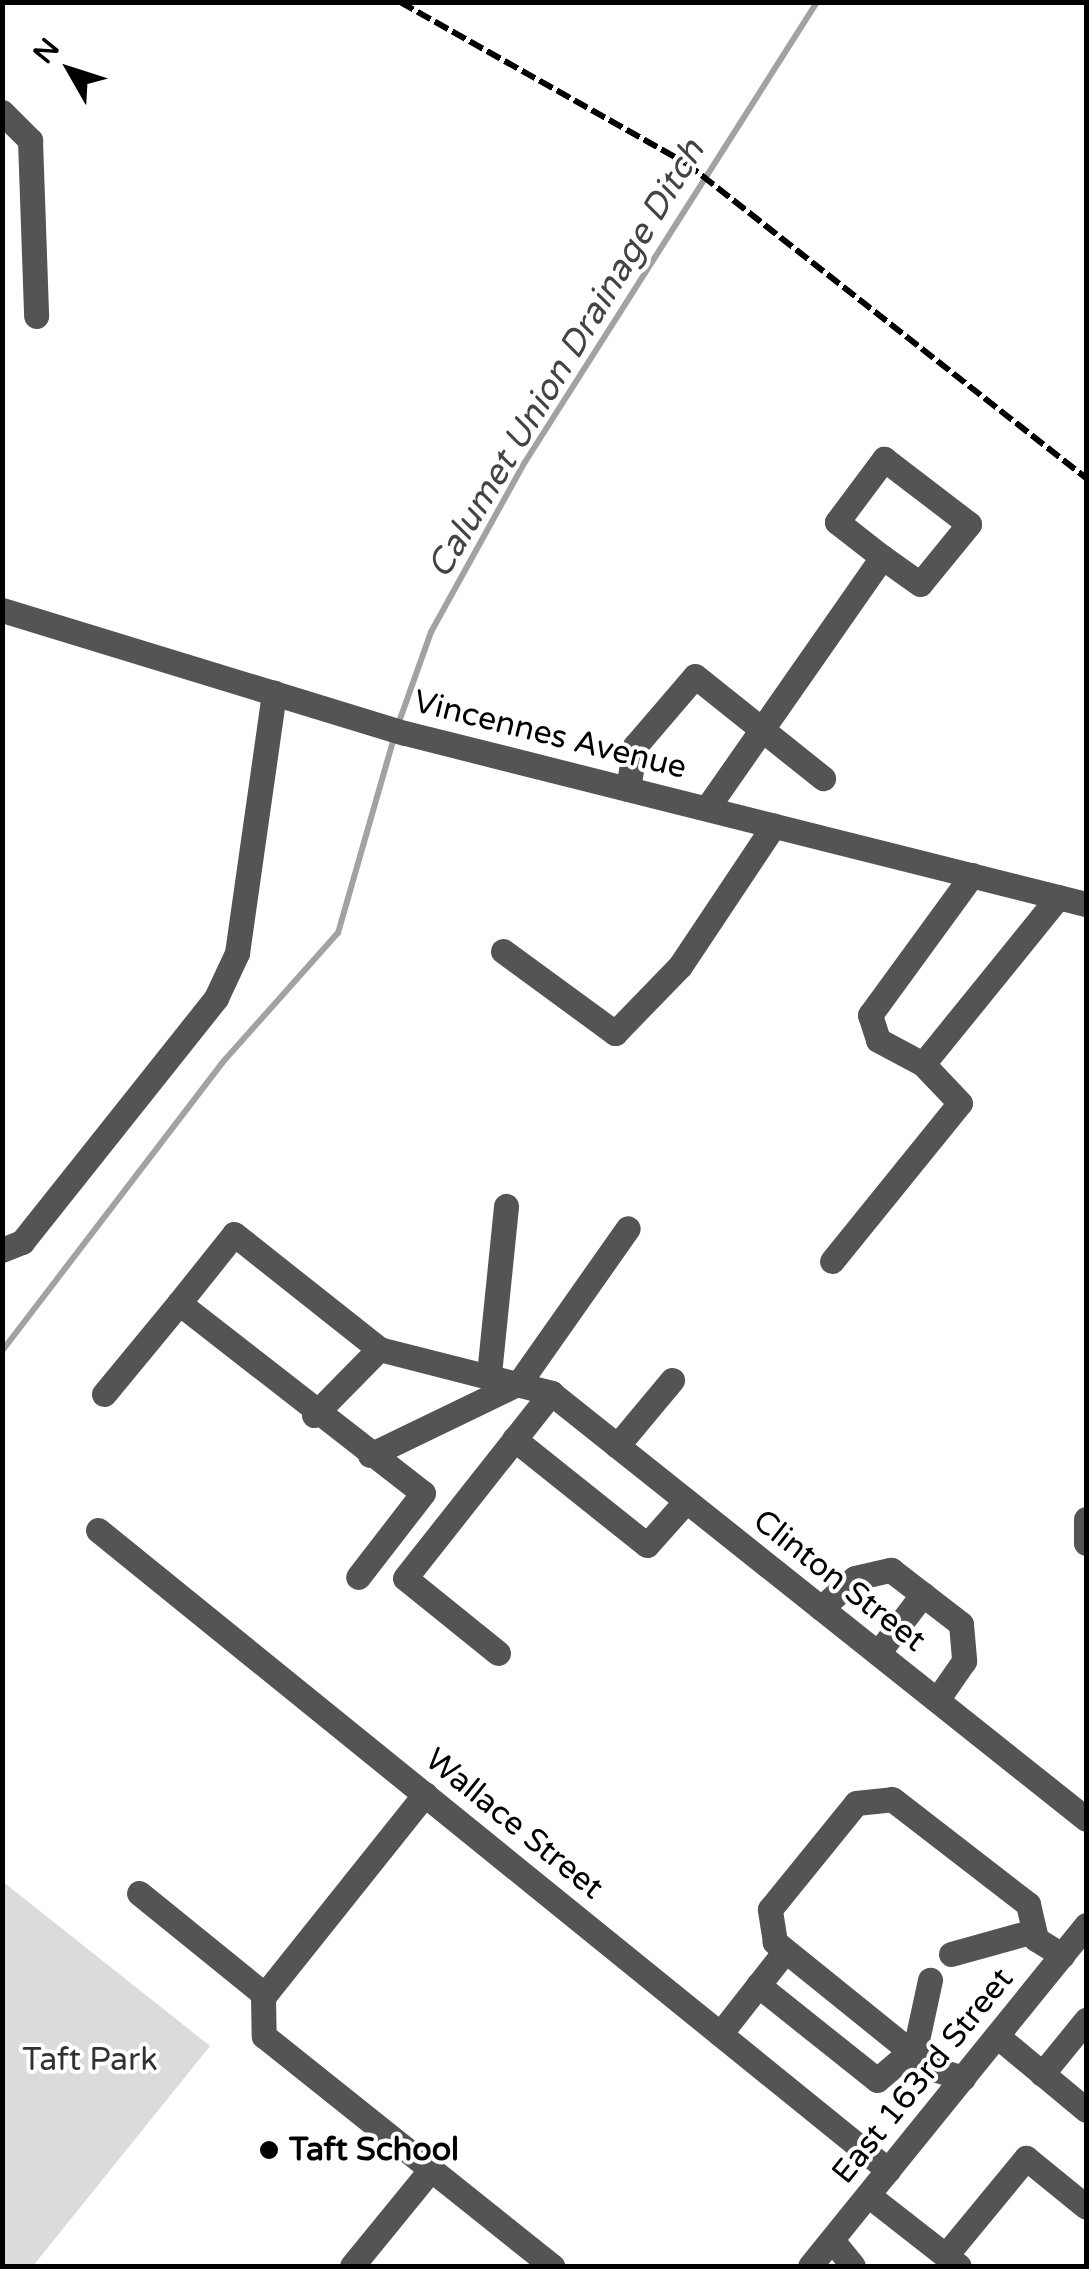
<!DOCTYPE html>
<html>
<head>
<meta charset="utf-8">
<style>
	body { margin:0 }
	#map { position:relative; width:1089px; height:2269px; overflow:hidden; background:#fff; font-family:"Varela Round",sans-serif }
	div>[style] { position:absolute }
	.green>* { inset:0; background:#dbdbdb }
	.stream>* { height:6px; margin:-3px; padding:0 3px; transform-origin:3px; border-radius:3px; background:#a2a2a2 }
	.minor>* { height:25px; margin:-12.5px; padding:0 12.5px; transform-origin:12.5px; border-radius:12.5px; background:#545454 }
	.rail>* { height:6px; margin-top:-3px; transform-origin:0; background:repeating-linear-gradient(90deg,#000 0 15px,transparent 0 20px) }
	.dots>* { width:28px; height:28px; translate:-50% -50%; box-sizing:border-box; border:5px solid #fff; border-radius:50% }
	span { translate:-50% -50%; white-space:nowrap; text-align:center; line-height:1.15; -webkit-text-stroke:8px #fff; paint-order:stroke }
	.street-label { font-size:32px; color:#000 }
	.park-label { font-size:32px; color:#323232 }
	.poi-label { font-size:32px; color:#000; font-weight:700 }
	.left { translate:0 -50%; text-align:left }
	.water-label { font-size:35px; color:#434343; font-style:italic }
	.frame { position:absolute; inset:0; border:5px solid #000; pointer-events:none }
	.north { position:absolute; left:20px; top:20px; width:100px; height:100px; -webkit-text-stroke:8px #fff; paint-order:stroke; rotate:309deg; font-size:28px; font-weight:700; line-height:40px; text-align:center; color:#000 }
	.north::after { content:''; display:block; margin:auto; width:35px; height:45px; background:#000; clip-path:polygon(50% 0,100% 100%,50% 72%,0 100%) }
</style>
</head>
<body>
<div id="map">
	<div class="green">
		<div style="clip-path:polygon(2px 1881px,210px 2046px,33px 2266px,3px 2266px)"></div>
	</div>
	<div class="stream">
		<div style="left:399px;top:722px;width:96px;rotate:-70.4deg"></div>
		<div style="left:431px;top:632px;width:194px;rotate:-61.1deg"></div>
		<div style="left:525px;top:462px;width:545px;rotate:-57.59deg"></div>
		<div style="left:2px;top:1351px;width:362px;rotate:-52.6deg"></div>
		<div style="left:222px;top:1063px;width:174px;rotate:-48.3deg"></div>
		<div style="left:338px;top:933px;width:207px;rotate:-74deg"></div>
	</div>
	<div class="minor">
		<div style="left:2px;top:112px;width:40px;rotate:45deg"></div>
		<div style="left:30px;top:140px;width:176px;rotate:88deg"></div>
		<div style="left:2px;top:610px;width:421px;rotate:17deg"></div>
		<div style="left:405px;top:733px;width:702px;rotate:14.1deg"></div>
		<div style="left:628px;top:789px;width:44px;rotate:-80.8deg"></div>
		<div style="left:635px;top:746px;width:92px;rotate:-49.4deg"></div>
		<div style="left:695px;top:676px;width:164px;rotate:38.6deg"></div>
		<div style="left:707px;top:808px;width:306px;rotate:-55.1deg"></div>
		<div style="left:882px;top:557px;width:57px;rotate:-142.1deg"></div>
		<div style="left:837px;top:522px;width:79px;rotate:-53.3deg"></div>
		<div style="left:884px;top:459px;width:107px;rotate:37.4deg"></div>
		<div style="left:969px;top:524px;width:77px;rotate:129.2deg"></div>
		<div style="left:920px;top:584px;width:47px;rotate:-144.6deg"></div>
		<div style="left:972px;top:875px;width:173px;rotate:126.1deg"></div>
		<div style="left:870px;top:1015px;width:26px;rotate:72deg"></div>
		<div style="left:878px;top:1040px;width:51px;rotate:28.1deg"></div>
		<div style="left:923px;top:1064px;width:215px;rotate:-51deg"></div>
		<div style="left:503px;top:951px;width:139px;rotate:36.2deg"></div>
		<div style="left:615px;top:1033px;width:93px;rotate:-45.9deg"></div>
		<div style="left:680px;top:966px;width:169px;rotate:-56.3deg"></div>
		<div style="left:2px;top:1250px;width:22px;rotate:-22deg"></div>
		<div style="left:22px;top:1242px;width:312px;rotate:-51.5deg"></div>
		<div style="left:216px;top:998px;width:50px;rotate:-65deg"></div>
		<div style="left:237px;top:953px;width:263px;rotate:-81.9deg"></div>
		<div style="left:832px;top:1261px;width:203px;rotate:-51deg"></div>
		<div style="left:960px;top:1103px;width:54px;rotate:-133.5deg"></div>
		<div style="left:179px;top:1303px;width:88px;rotate:-51.4deg"></div>
		<div style="left:234px;top:1234px;width:185px;rotate:38.4deg"></div>
		<div style="left:489px;top:1374px;width:169px;rotate:-84.2deg"></div>
		<div style="left:104px;top:1394px;width:118px;rotate:-50.5deg"></div>
		<div style="left:179px;top:1303px;width:309px;rotate:37.9deg"></div>
		<div style="left:423px;top:1493px;width:106px;rotate:127.7deg"></div>
		<div style="left:314px;top:1415px;width:93px;rotate:-45.4deg"></div>
		<div style="left:379px;top:1349px;width:178px;rotate:14.3deg"></div>
		<div style="left:551px;top:1393px;width:684px;rotate:38.53deg"></div>
		<div style="left:514px;top:1439px;width:170px;rotate:38.6deg"></div>
		<div style="left:647px;top:1545px;width:59px;rotate:-48.4deg"></div>
		<div style="left:617px;top:1446px;width:86px;rotate:-50.2deg"></div>
		<div style="left:370px;top:1455px;width:165px;rotate:-25.8deg"></div>
		<div style="left:519px;top:1383px;width:189px;rotate:-54.9deg"></div>
		<div style="left:1086px;top:1519px;width:24px;rotate:90deg"></div>
		<div style="left:98px;top:1530px;width:1017px;rotate:39.01deg"></div>
		<div style="left:821px;top:1608px;width:45px;rotate:-41.4deg"></div>
		<div style="left:855px;top:1578px;width:37px;rotate:-13deg"></div>
		<div style="left:891px;top:1570px;width:88px;rotate:37.6deg"></div>
		<div style="left:961px;top:1624px;width:37px;rotate:85deg"></div>
		<div style="left:964px;top:1661px;width:47px;rotate:124.7deg"></div>
		<div style="left:498px;top:1653px;width:119px;rotate:-141.1deg"></div>
		<div style="left:405px;top:1578px;width:236px;rotate:-51.7deg"></div>
		<div style="left:878px;top:1653px;width:74px;rotate:-52.7deg"></div>
		<div style="left:425px;top:1794px;width:260px;rotate:128.6deg"></div>
		<div style="left:263px;top:1997px;width:39px;rotate:89deg"></div>
		<div style="left:264px;top:2036px;width:369px;rotate:38.6deg"></div>
		<div style="left:139px;top:1893px;width:162px;rotate:39deg"></div>
		<div style="left:951px;top:1954px;width:86px;rotate:-15.5deg"></div>
		<div style="left:758px;top:1985px;width:152px;rotate:38.6deg"></div>
		<div style="left:877px;top:2080px;width:45px;rotate:-40.5deg"></div>
		<div style="left:720px;top:2034px;width:105px;rotate:-51.9deg"></div>
		<div style="left:997px;top:2036px;width:116px;rotate:39.7deg"></div>
		<div style="left:914px;top:2054px;width:76px;rotate:-77.8deg"></div>
		<div style="left:1042px;top:2074px;width:70px;rotate:-50.8deg"></div>
		<div style="left:963px;top:2078px;width:34px;rotate:-163deg"></div>
		<div style="left:931px;top:2068px;width:201px;rotate:-141.1deg"></div>
		<div style="left:775px;top:1942px;width:33px;rotate:-99deg"></div>
		<div style="left:770px;top:1909px;width:136px;rotate:-50.9deg"></div>
		<div style="left:856px;top:1803px;width:36px;rotate:-6deg"></div>
		<div style="left:892px;top:1799px;width:172px;rotate:37.7deg"></div>
		<div style="left:1028px;top:1904px;width:36px;rotate:77deg"></div>
		<div style="left:1036px;top:1939px;width:31px;rotate:32deg"></div>
		<div style="left:868px;top:2195px;width:115px;rotate:38deg"></div>
		<div style="left:832px;top:2240px;width:33px;rotate:51deg"></div>
		<div style="left:946px;top:2255px;width:126px;rotate:-50.5deg"></div>
		<div style="left:1026px;top:2158px;width:77px;rotate:39.2deg"></div>
		<div style="left:352px;top:2266px;width:125px;rotate:-50.8deg"></div>
		<div style="left:810px;top:2266px;width:439px;rotate:-51deg"></div>
	</div>
	<div class="rail">
		<div style="left:400px;top:2px;width:328px;rotate:29.4deg"></div>
		<div style="left:686px;top:163px;width:509px;rotate:38.22deg"></div>
	</div>
	<div class="dots">
		<div style="left:269px;top:2150px;background:#000"></div>
	</div>
	<div class="street-label">
		<span style="left:550px;top:735px;rotate:14deg">Vincennes Avenue</span>
		<span style="left:839px;top:1581px;rotate:38deg">Clinton Street</span>
		<span style="left:514px;top:1824px;rotate:39deg">Wallace Street</span>
		<span style="left:923px;top:2076px;rotate:-51deg">East 163rd Street</span>
	</div>
	<div class="park-label">
		<span style="left:90px;top:2060px">Taft Park</span>
	</div>
	<div class="poi-label">
		<span class="left" style="left:289px;top:2150px">Taft School</span>
	</div>
	<div class="water-label">
		<span style="left:566px;top:359px;rotate:-59deg">Calumet Union Drainage Ditch</span>
	</div>
	<div class="frame"></div>
	<div class="north">N</div>
</div>
</body>
</html>
